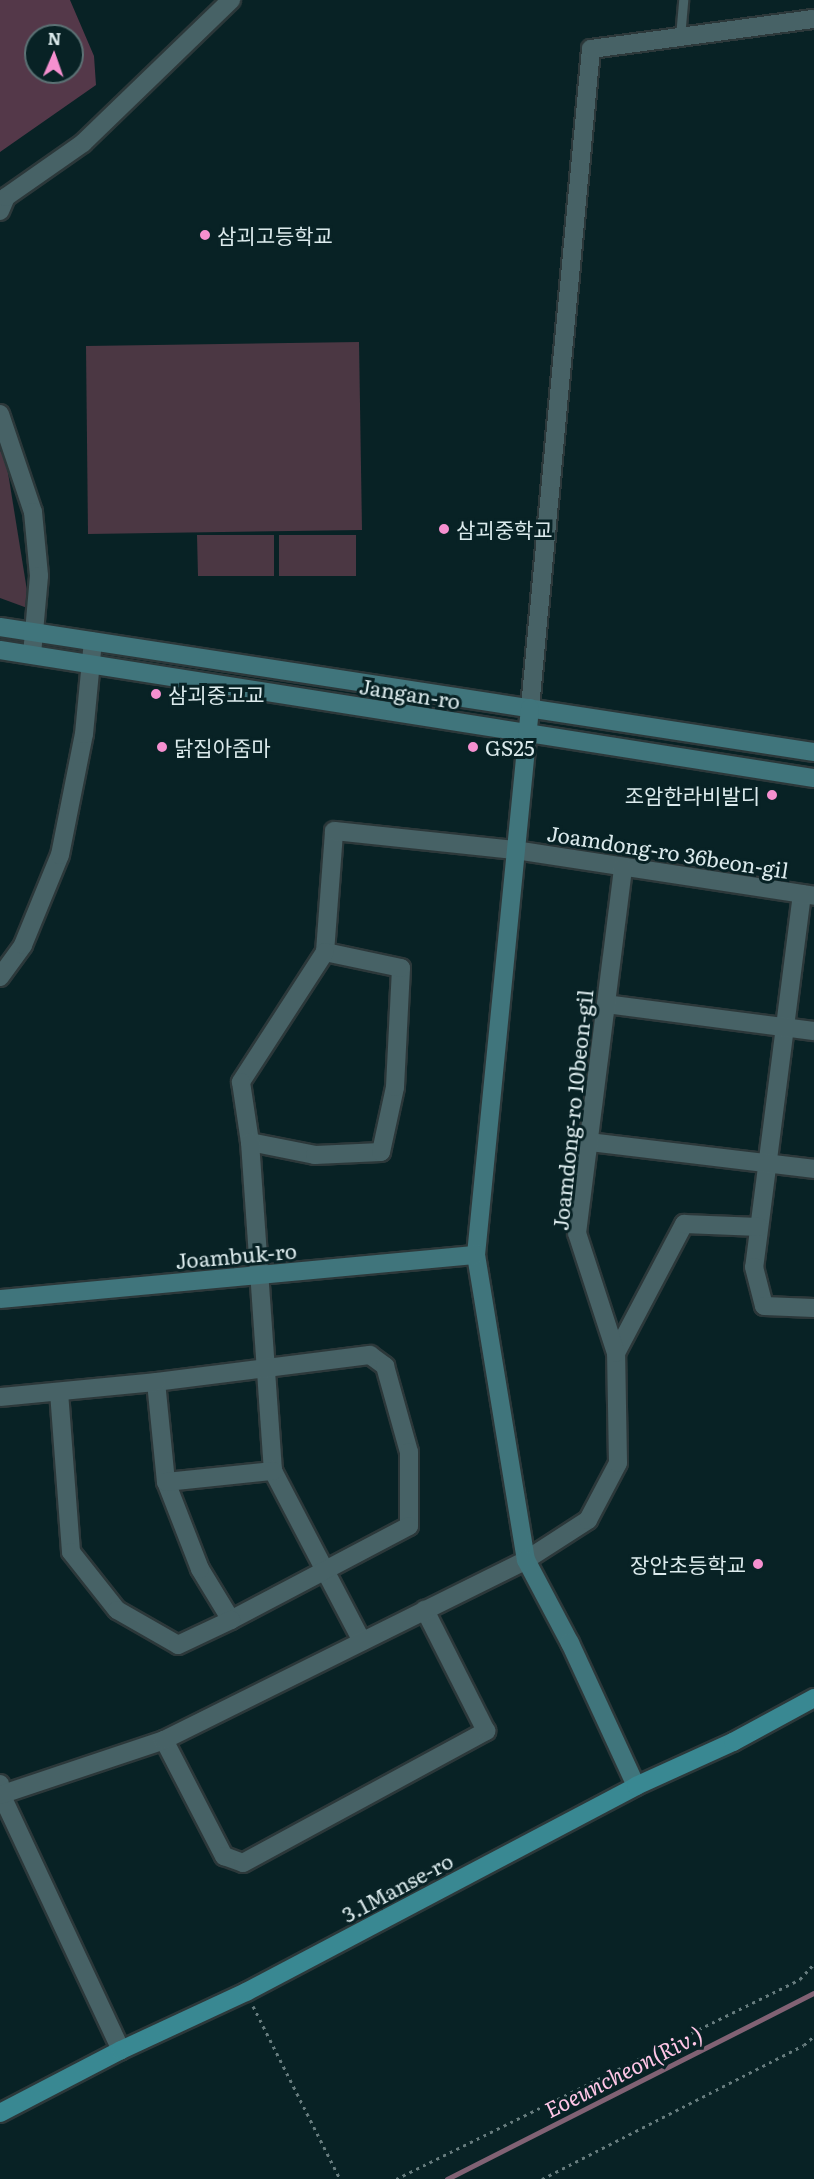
<!DOCTYPE html>
<html>
<head>
<meta charset="utf-8">
<style>
	body { margin:0 }
	#map { position:relative; width:814px; height:2179px; overflow:hidden; background:#082225; font-family:Literata,"Noto Sans KR",serif }
	div>[style] { position:absolute }
	.green>* { inset:0; background:#4b3743 }
	.forest>* { inset:0; background:#543849 }
	.stream>* { height:5px; margin:-2.5px; padding:0 2.5px; transform-origin:2.5px; border-radius:2.5px; background:#816274 }
	.path>* { height:3px; margin-top:-1.5px; transform-origin:0; background:repeating-linear-gradient(90deg,#677c7e 0 3px,transparent 0 7.5px) }
	.roads { filter:drop-shadow(2px 0 #2c383a) drop-shadow(-2px 0 #2c383a) drop-shadow(0 2px #2c383a) drop-shadow(0 -2px #2c383a) }
	.lane>* { height:9px; margin:-4.5px; padding:0 4.5px; transform-origin:4.5px; border-radius:4.5px; background:#476266 }
	.street>* { height:18px; margin:-9px; padding:0 9px; transform-origin:9px; border-radius:9px; background:#476266 }
	.secondary>* { height:18px; margin:-9px; padding:0 9px; transform-origin:9px; border-radius:9px; background:#40757c }
	.primary>* { height:18px; margin:-9px; padding:0 9px; transform-origin:9px; border-radius:9px; background:#398892 }
	.dots>* { width:16px; height:16px; translate:-50% -50%; box-sizing:border-box; border:3px solid #082225; border-radius:50% }
	span { translate:-50% -50%; white-space:nowrap; text-align:center; line-height:1.15; -webkit-text-stroke:6px #082225; paint-order:stroke }
	.poi-label { font-size:21px; color:#dbeaec }
	.left { translate:0 -50%; text-align:left }
	.right { translate:-100% -50%; text-align:right }
	.street-label { font-size:21px; color:#dbeaec }
	.water-label { font-size:22px; color:#ffc6e7; font-style:italic }
	.north { position:absolute; left:24px; top:24px; width:60px; height:60px; box-sizing:border-box; background:#082225; border:2px solid #5c7275; border-radius:50%; rotate:2deg; font-size:16px; font-weight:700; line-height:24px; text-align:center; color:#dbeaec }
	.north::after { content:''; display:block; margin:auto; width:21px; height:27px; background:#f690d0; clip-path:polygon(50% 0,100% 100%,50% 72%,0 100%) }
</style>
</head>
<body>
<div id="map">
	<div class="green">
		<div style="clip-path:polygon(359px 342px,362px 530px,88px 534px,86px 346px)"></div>
		<div style="clip-path:polygon(0 451px,5px 454px,30px 609px,0 598px)"></div>
		<div style="clip-path:polygon(197px 535px,274px 535px,274px 576px,198px 576px)"></div>
		<div style="clip-path:polygon(279px 535px,356px 535px,356px 576px,279px 576px)"></div>
	</div>
	<div class="forest">
		<div style="clip-path:polygon(evenodd,0 0,70px 0,94px 56px,96px 85px,0 152px,0 0,36px 36px,72px 36px,72px 72px,36px 72px,36px 36px)"></div>
	</div>
	<div class="stream">
		<div style="left:447px;top:2179px;width:411px;rotate:-26.9deg"></div>
	</div>
	<div class="path">
		<div style="left:253px;top:2006px;width:194px;rotate:63.3deg"></div>
		<div style="left:396px;top:2179px;width:451px;rotate:-26.3deg"></div>
		<div style="left:800px;top:1979px;width:21px;rotate:-47deg"></div>
		<div style="left:542px;top:2179px;width:294px;rotate:-27.1deg"></div>
		<div style="left:804px;top:2045px;width:13px;rotate:-42deg"></div>
	</div>
	<div class="roads">
		<div class="lane">
			<div style="left:680px;top:37px;width:37px;rotate:-85deg"></div>
		</div>
		<div class="street">
			<div style="left:0;top:211px;width:15px;rotate:-67deg"></div>
			<div style="left:6px;top:197px;width:94px;rotate:-35deg"></div>
			<div style="left:83px;top:143px;width:206px;rotate:-44deg"></div>
			<div style="left:0;top:414px;width:103px;rotate:71.4deg"></div>
			<div style="left:33px;top:512px;width:64px;rotate:84.6deg"></div>
			<div style="left:39px;top:576px;width:79px;rotate:95.1deg"></div>
			<div style="left:530px;top:708px;width:662px;rotate:-84.71deg"></div>
			<div style="left:591px;top:49px;width:225px;rotate:-7.7deg"></div>
			<div style="left:802px;top:894px;width:376px;rotate:97.3deg"></div>
			<div style="left:754px;top:1267px;width:40px;rotate:75.6deg"></div>
			<div style="left:764px;top:1306px;width:50px;rotate:2.3deg"></div>
			<div style="left:325px;top:952px;width:121px;rotate:-85.7deg"></div>
			<div style="left:334px;top:831px;width:182px;rotate:6deg"></div>
			<div style="left:515px;top:850px;width:303px;rotate:8.7deg"></div>
			<div style="left:0;top:977px;width:39px;rotate:-54deg"></div>
			<div style="left:23px;top:945px;width:97px;rotate:-67.7deg"></div>
			<div style="left:60px;top:855px;width:123px;rotate:-78.8deg"></div>
			<div style="left:84px;top:734px;width:93px;rotate:-84.5deg"></div>
			<div style="left:606px;top:1004px;width:210px;rotate:7.4deg"></div>
			<div style="left:250px;top:1142px;width:66px;rotate:11.3deg"></div>
			<div style="left:315px;top:1155px;width:66px;rotate:-2.6deg"></div>
			<div style="left:381px;top:1152px;width:66px;rotate:-77.8deg"></div>
			<div style="left:395px;top:1087px;width:119px;rotate:-87.1deg"></div>
			<div style="left:401px;top:968px;width:78px;rotate:-168.1deg"></div>
			<div style="left:325px;top:952px;width:155px;rotate:122.9deg"></div>
			<div style="left:241px;top:1082px;width:61px;rotate:81.5deg"></div>
			<div style="left:250px;top:1142px;width:330px;rotate:86deg"></div>
			<div style="left:273px;top:1471px;width:192px;rotate:62.4deg"></div>
			<div style="left:589px;top:1142px;width:227px;rotate:6.8deg"></div>
			<div style="left:616px;top:1353px;width:146px;rotate:-62.2deg"></div>
			<div style="left:684px;top:1224px;width:75px;rotate:2.3deg"></div>
			<div style="left:370px;top:1355px;width:19px;rotate:36deg"></div>
			<div style="left:385px;top:1366px;width:89px;rotate:74.4deg"></div>
			<div style="left:409px;top:1452px;width:74px;rotate:90deg"></div>
			<div style="left:409px;top:1526px;width:201px;rotate:152.2deg"></div>
			<div style="left:231px;top:1620px;width:60px;rotate:-121.3deg"></div>
			<div style="left:200px;top:1569px;width:93px;rotate:-111.3deg"></div>
			<div style="left:166px;top:1482px;width:100px;rotate:-95.7deg"></div>
			<div style="left:156px;top:1382px;width:216px;rotate:-7.2deg"></div>
			<div style="left:59px;top:1392px;width:160px;rotate:85.7deg"></div>
			<div style="left:71px;top:1552px;width:74px;rotate:51.6deg"></div>
			<div style="left:117px;top:1610px;width:70px;rotate:29.8deg"></div>
			<div style="left:178px;top:1645px;width:59px;rotate:-25.3deg"></div>
			<div style="left:0;top:1397px;width:157px;rotate:-5.5deg"></div>
			<div style="left:166px;top:1482px;width:108px;rotate:-5.9deg"></div>
			<div style="left:164px;top:1740px;width:131px;rotate:62.7deg"></div>
			<div style="left:224px;top:1856px;width:20px;rotate:20deg"></div>
			<div style="left:243px;top:1863px;width:277px;rotate:-28.5deg"></div>
			<div style="left:486px;top:1731px;width:136px;rotate:-116.8deg"></div>
			<div style="left:0;top:1784px;width:10px;rotate:84deg"></div>
			<div style="left:1px;top:1794px;width:283px;rotate:64.9deg"></div>
			<div style="left:0;top:1795px;width:173px;rotate:-18.5deg"></div>
			<div style="left:164px;top:1740px;width:404px;rotate:-26.4deg"></div>
			<div style="left:526px;top:1560px;width:74px;rotate:-32.8deg"></div>
			<div style="left:588px;top:1520px;width:64px;rotate:-62.2deg"></div>
			<div style="left:618px;top:1463px;width:110px;rotate:-91deg"></div>
			<div style="left:616px;top:1353px;width:126px;rotate:-108deg"></div>
			<div style="left:577px;top:1233px;width:369px;rotate:-82.8deg"></div>
		</div>
		<div class="secondary">
			<div style="left:0;top:627px;width:824px;rotate:8.73deg"></div>
			<div style="left:0;top:650px;width:824px;rotate:8.94deg"></div>
			<div style="left:530px;top:708px;width:550px;rotate:95.64deg"></div>
			<div style="left:476px;top:1255px;width:309px;rotate:80.7deg"></div>
			<div style="left:526px;top:1560px;width:94px;rotate:62.1deg"></div>
			<div style="left:570px;top:1643px;width:157px;rotate:65.2deg"></div>
			<div style="left:0;top:1299px;width:478px;rotate:-5.3deg"></div>
		</div>
		<div class="primary">
			<div style="left:0;top:2113px;width:136px;rotate:-27.5deg"></div>
			<div style="left:121px;top:2050px;width:138px;rotate:-24.9deg"></div>
			<div style="left:246px;top:1992px;width:441px;rotate:-27.8deg"></div>
			<div style="left:636px;top:1786px;width:107px;rotate:-24.4deg"></div>
			<div style="left:733px;top:1742px;width:92px;rotate:-28.5deg"></div>
		</div>
	</div>
	<div class="dots">
		<div style="left:205px;top:235px;background:#f690d0"></div>
		<div style="left:444px;top:529px;background:#f690d0"></div>
		<div style="left:156px;top:694px;background:#f690d0"></div>
		<div style="left:162px;top:747px;background:#f690d0"></div>
		<div style="left:473px;top:747px;background:#f690d0"></div>
		<div style="left:772px;top:795px;background:#f690d0"></div>
		<div style="left:758px;top:1564px;background:#f690d0"></div>
	</div>
	<div class="poi-label">
		<span class="left" style="left:217px;top:235px">삼괴고등학교</span>
		<span class="left" style="left:456px;top:529px">삼괴중학교</span>
		<span class="left" style="left:168px;top:694px">삼괴중고교</span>
		<span class="left" style="left:174px;top:747px">닭집아줌마</span>
		<span class="left" style="left:485px;top:747px">GS25</span>
		<span class="right" style="left:760px;top:795px">조암한라비발디</span>
		<span class="right" style="left:746px;top:1564px">장안초등학교</span>
	</div>
	<div class="street-label">
		<span style="left:410px;top:693px;rotate:9deg">Jangan-ro</span>
		<span style="left:668px;top:851px;rotate:9deg">Joamdong-ro 36beon-gil</span>
		<span style="left:572px;top:1110px;rotate:-84deg">Joamdong-ro 10beon-gil</span>
		<span style="left:236px;top:1255px;rotate:-5deg">Joambuk-ro</span>
		<span style="left:397px;top:1887px;rotate:-28deg">3.1Manse-ro</span>
	</div>
	<div class="water-label">
		<span style="left:623px;top:2071px;rotate:-27deg">Eoeuncheon(Riv.)</span>
	</div>
	<div class="north">N</div>
</div>
</body>
</html>
